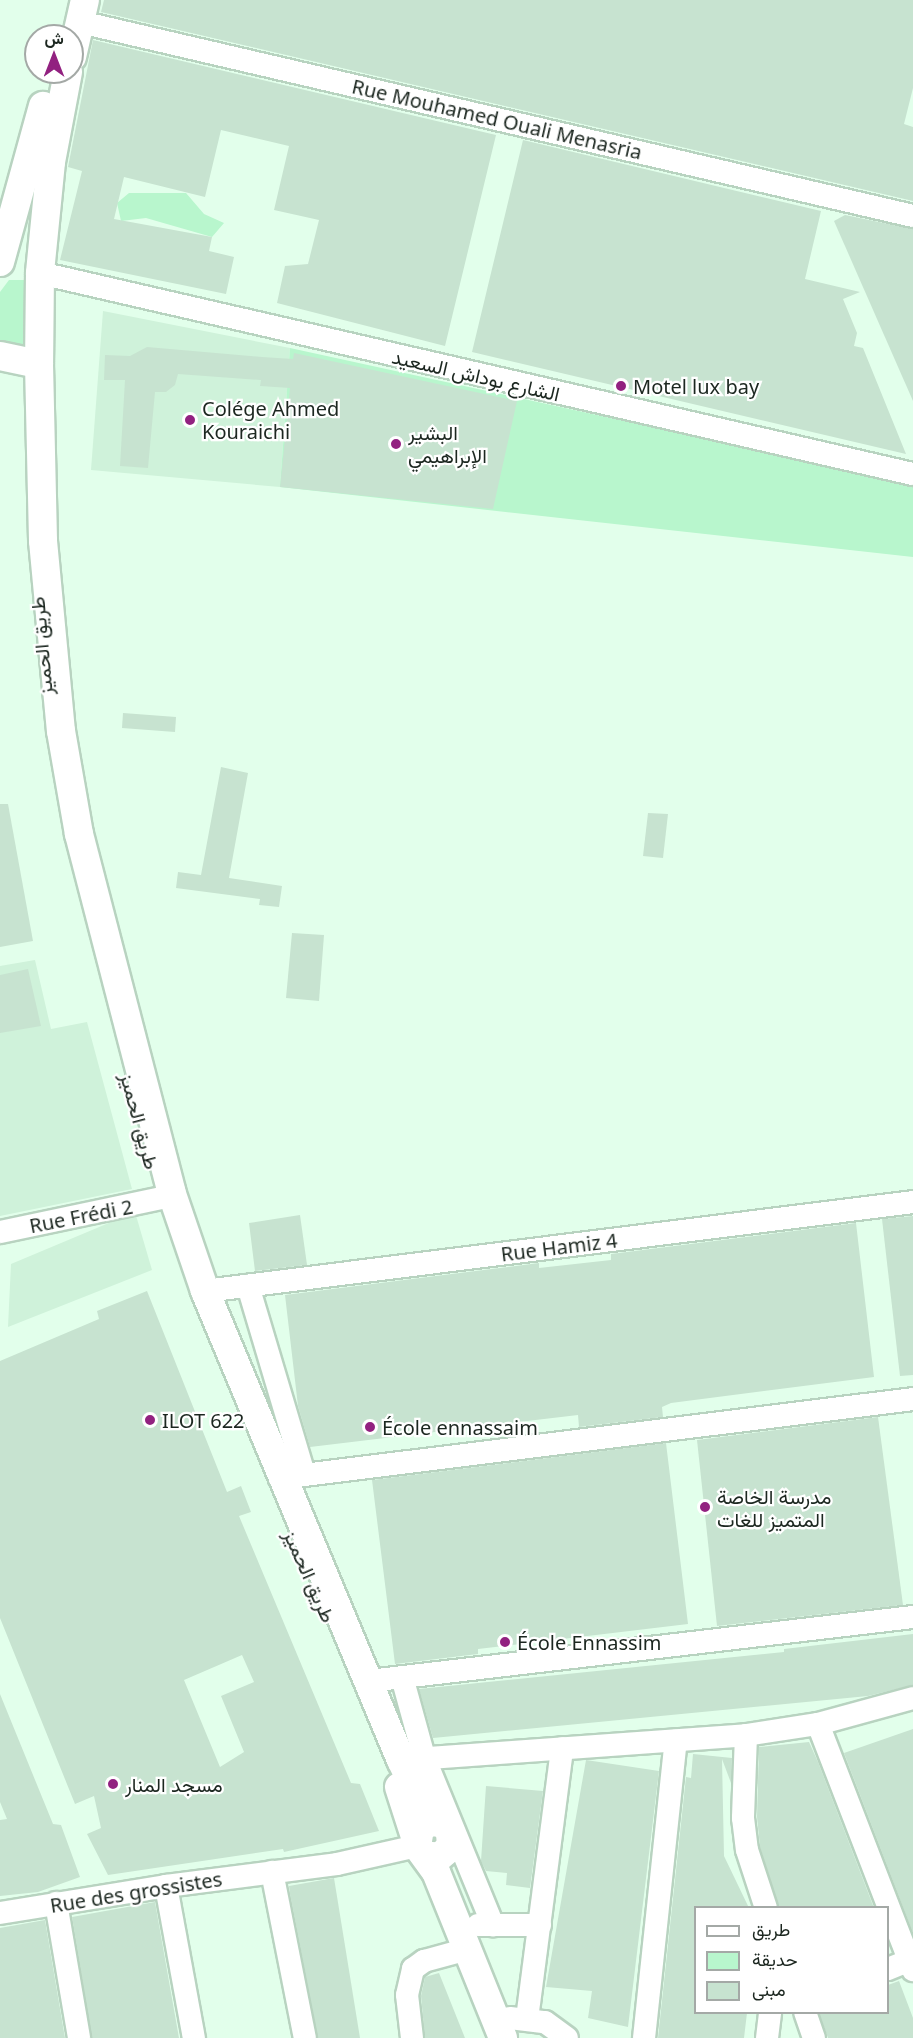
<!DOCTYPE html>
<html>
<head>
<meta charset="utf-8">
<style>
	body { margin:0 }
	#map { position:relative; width:913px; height:2038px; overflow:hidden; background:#e2ffeb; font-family:"Noto Sans",Vazirmatn,sans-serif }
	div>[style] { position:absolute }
	.built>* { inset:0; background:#cff2da }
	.green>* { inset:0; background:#b8f6cd }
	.building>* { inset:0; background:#c7e3d0 }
	.roads { filter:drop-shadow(2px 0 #b8d3c0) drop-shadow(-2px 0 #b8d3c0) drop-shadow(0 2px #b8d3c0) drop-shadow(0 -2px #b8d3c0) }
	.minor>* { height:22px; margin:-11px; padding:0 11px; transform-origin:11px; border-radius:11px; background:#fff }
	.major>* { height:28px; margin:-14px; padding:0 14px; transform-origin:14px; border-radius:14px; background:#fff }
	.dots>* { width:16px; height:16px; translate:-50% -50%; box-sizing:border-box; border:3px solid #fff; border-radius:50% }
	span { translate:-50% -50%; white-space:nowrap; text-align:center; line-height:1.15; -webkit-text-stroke:4.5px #fff; paint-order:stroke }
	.street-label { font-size:20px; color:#1c2720 }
	.poi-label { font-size:20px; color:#1c2720 }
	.left { translate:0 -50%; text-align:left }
	.legend { position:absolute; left:694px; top:1906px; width:195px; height:108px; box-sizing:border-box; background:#fff; border:2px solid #a4a9a6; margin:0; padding:8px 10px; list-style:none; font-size:18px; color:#1c2720 }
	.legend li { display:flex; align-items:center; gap:12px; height:30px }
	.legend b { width:30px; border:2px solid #a4a9a6 }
	.north { position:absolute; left:24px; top:24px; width:60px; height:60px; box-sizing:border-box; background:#fff; border:2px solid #a4a9a6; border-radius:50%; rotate:0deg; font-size:16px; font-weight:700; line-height:24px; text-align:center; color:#1c2720 }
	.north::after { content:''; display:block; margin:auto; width:21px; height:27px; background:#922180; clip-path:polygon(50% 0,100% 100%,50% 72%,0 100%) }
</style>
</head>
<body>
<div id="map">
	<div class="built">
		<div style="clip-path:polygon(103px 311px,290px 348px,280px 487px,91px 470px)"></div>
		<div style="clip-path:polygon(35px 960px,51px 1029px,87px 1022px,132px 1189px,0 1216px,0 966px)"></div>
		<div style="clip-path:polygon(135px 1212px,152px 1270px,8px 1327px,11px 1264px)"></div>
	</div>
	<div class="green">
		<div style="clip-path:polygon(129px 193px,186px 193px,204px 214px,224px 223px,212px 237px,146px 218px,121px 221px,117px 203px)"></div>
		<div style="clip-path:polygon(9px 280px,26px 280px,31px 342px,21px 353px,0 348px,0 292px)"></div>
		<div style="clip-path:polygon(290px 348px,913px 484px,913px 557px,280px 487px)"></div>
	</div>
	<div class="building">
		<div style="clip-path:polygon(104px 0,913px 0,913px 88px,904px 124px,913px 127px,913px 201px,101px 12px)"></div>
		<div style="clip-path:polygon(93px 40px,496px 135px,445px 346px,277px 303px,285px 266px,308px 264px,319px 220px,274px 210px,289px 146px,221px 130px,205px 197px,124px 177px,114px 219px,212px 237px,209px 251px,234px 257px,226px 294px,60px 260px,82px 171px,68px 167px)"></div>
		<div style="clip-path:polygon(523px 140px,821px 211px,805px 279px,860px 292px,843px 299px,857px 333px,854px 346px,863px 348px,906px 454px,472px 352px)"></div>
		<div style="clip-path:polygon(845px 215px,913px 229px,913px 401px,834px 221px)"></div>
		<div style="clip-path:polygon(147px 347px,262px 357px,293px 359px,294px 353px,517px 401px,493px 509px,280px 487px,290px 388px,260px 386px,261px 380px,178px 374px,175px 385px,166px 392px,155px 392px,148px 468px,120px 466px,125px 380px,104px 380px,105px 355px,130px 356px)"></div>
		<div style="clip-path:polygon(123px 713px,176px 717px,175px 732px,122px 728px)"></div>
		<div style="clip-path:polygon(221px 767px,248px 773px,229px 878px,282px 886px,279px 907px,259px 905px,260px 899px,176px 888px,178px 872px,201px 875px)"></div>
		<div style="clip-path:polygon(0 804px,8px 804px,33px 941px,0 947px)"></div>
		<div style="clip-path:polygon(648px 813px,668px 814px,663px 858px,643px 856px)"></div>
		<div style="clip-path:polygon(292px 933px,324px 935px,319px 1001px,286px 998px)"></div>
		<div style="clip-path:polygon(28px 969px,41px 1026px,0 1033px,0 975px)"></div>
		<div style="clip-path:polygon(300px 1215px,307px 1265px,255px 1271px,249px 1223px)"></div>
		<div style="clip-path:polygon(913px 1216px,913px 1375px,900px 1376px,882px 1219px)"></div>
		<div style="clip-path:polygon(856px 1223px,874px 1377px,671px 1403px,662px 1407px,663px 1417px,579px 1427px,578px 1415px,310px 1447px,298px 1406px,285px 1295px,539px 1263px,539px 1268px,611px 1260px,611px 1254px)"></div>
		<div style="clip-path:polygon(evenodd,147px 1291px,227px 1492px,241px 1486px,251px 1512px,239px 1516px,351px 1783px,360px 1784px,379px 1831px,284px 1852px,283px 1849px,108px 1875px,87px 1834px,101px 1828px,94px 1796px,75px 1804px,0 1618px,0 1361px,99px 1319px,97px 1311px,147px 1291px,242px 1655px,254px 1682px,221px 1696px,244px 1752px,220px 1767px,184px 1680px,242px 1655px)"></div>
		<div style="clip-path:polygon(878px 1417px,903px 1605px,717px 1626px,697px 1440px)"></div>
		<div style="clip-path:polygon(666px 1443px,688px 1624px,478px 1649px,478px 1654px,395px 1664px,372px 1480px)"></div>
		<div style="clip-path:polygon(913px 1634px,913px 1685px,868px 1696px,433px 1738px,419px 1689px,784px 1652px,784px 1649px)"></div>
		<div style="clip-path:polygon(0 1694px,53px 1824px,61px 1825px,80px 1877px,38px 1892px,0 1896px,0 1820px,7px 1819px,0 1802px)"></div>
		<div style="clip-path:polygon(913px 1729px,913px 1933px,844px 1753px)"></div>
		<div style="clip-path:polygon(809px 1742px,818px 1762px,874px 1908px,779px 1908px,760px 1847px,757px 1817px,759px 1747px)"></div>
		<div style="clip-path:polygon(693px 1754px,732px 1758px,731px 1783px,722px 1759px,724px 1856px,749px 1908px,696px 1908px,696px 2013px,747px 2013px,744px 2038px,658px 2038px,686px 1777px,691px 1778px)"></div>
		<div style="clip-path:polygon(586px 1760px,659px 1771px,628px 2027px,588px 2018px,592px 1991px,546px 1987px)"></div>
		<div style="clip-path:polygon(486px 1786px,543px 1791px,530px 1888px,506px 1885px,507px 1873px,486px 1871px,481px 1861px)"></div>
		<div style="clip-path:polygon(334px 1878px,360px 2038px,318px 2038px,290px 1894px,289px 1886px)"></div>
		<div style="clip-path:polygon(155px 1902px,179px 2038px,92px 2038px,72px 1917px)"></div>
		<div style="clip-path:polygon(45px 1920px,65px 2038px,0 2038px,0 1928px)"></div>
		<div style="clip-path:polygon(439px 1973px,465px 2038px,425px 2038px,421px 1996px,425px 1977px)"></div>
		<div style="clip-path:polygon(899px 1981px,913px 2018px,913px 2038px,828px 2038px,819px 2013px,888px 2013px,888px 1985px)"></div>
	</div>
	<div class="roads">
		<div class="minor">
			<div style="left:80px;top:22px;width:855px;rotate:13.11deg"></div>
			<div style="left:40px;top:273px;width:896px;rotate:12.97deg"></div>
			<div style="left:0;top:1232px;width:165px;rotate:-11.9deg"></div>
			<div style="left:248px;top:1286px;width:196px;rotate:73.4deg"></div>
			<div style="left:205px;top:1291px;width:714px;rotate:-7.16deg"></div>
			<div style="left:280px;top:1478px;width:638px;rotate:-7.11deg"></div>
			<div style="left:402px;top:1677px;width:83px;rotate:74.6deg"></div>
			<div style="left:424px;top:1757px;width:182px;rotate:67.7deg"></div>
			<div style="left:369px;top:1681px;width:548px;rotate:-6.71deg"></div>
			<div style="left:818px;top:1724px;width:264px;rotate:68.9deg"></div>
			<div style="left:746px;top:1735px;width:83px;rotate:92.1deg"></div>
			<div style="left:743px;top:1818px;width:32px;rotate:83deg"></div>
			<div style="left:747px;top:1850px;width:61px;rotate:71.9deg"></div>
			<div style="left:401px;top:1760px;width:346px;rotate:-4.1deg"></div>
			<div style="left:746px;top:1735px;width:73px;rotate:-8.7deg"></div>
			<div style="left:818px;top:1724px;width:98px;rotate:-15.3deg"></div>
			<div style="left:272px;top:1872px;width:169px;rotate:78.8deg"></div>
			<div style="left:166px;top:1886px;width:155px;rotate:79.6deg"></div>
			<div style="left:56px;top:1903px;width:137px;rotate:80.3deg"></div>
			<div style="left:0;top:1913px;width:168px;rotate:-9.2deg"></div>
			<div style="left:166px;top:1886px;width:172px;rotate:-7.3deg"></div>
			<div style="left:337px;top:1864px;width:82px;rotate:-12.7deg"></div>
			<div style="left:478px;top:1925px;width:62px"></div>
			<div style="left:888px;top:1969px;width:27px;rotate:-22deg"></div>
			<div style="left:805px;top:2012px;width:28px;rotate:71deg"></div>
			<div style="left:510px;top:2018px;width:35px;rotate:7deg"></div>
			<div style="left:545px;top:2022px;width:27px;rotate:36deg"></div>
			<div style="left:527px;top:2019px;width:273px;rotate:-82.6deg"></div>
			<div style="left:412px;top:2038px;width:43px;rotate:-96.6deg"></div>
			<div style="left:407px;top:1995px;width:27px;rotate:-77deg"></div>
			<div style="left:413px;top:1969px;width:14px;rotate:-36deg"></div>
			<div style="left:424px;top:1961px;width:46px;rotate:-15.3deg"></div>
			<div style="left:644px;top:2038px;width:299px;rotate:-83.9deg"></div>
			<div style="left:767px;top:2038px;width:26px;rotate:-83deg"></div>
		</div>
		<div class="major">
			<div style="left:72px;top:57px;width:58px;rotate:-77.2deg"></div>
			<div style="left:68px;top:72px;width:92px;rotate:100.7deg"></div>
			<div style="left:51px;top:162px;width:112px;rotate:95.7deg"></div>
			<div style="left:40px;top:273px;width:91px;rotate:90.6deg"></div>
			<div style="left:39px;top:364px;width:177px;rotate:88.7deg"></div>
			<div style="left:43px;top:541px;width:191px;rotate:84.6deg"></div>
			<div style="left:61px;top:731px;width:105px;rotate:80.1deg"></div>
			<div style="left:79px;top:834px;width:369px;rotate:75.5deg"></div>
			<div style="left:171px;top:1191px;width:106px;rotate:71.2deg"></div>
			<div style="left:205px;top:1291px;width:508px;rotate:67.32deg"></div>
			<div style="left:401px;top:1760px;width:52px;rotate:63.9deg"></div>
			<div style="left:424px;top:1807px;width:20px;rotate:49deg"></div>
			<div style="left:0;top:262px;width:162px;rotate:-74.6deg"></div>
			<div style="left:0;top:356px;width:40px;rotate:12deg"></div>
			<div style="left:399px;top:1787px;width:56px;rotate:72.2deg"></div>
			<div style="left:425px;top:1855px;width:14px;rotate:8deg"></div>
			<div style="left:439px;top:1857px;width:16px;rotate:-40deg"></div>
			<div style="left:451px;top:1847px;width:16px;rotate:-94deg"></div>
			<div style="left:450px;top:1831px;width:11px;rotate:-135deg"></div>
			<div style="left:442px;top:1823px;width:12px;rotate:-175deg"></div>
			<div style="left:430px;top:1822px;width:12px;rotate:149deg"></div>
			<div style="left:420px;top:1828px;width:18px;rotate:99deg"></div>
			<div style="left:417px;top:1846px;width:32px;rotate:54deg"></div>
			<div style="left:436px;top:1872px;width:179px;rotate:68deg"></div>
		</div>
	</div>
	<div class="dots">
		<div style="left:621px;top:386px;background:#922180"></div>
		<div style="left:190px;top:420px;background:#922180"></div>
		<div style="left:396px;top:444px;background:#922180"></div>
		<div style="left:150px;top:1420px;background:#922180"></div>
		<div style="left:370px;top:1427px;background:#922180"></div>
		<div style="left:705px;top:1507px;background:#922180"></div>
		<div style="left:505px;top:1642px;background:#922180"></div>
		<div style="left:113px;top:1784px;background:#922180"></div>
	</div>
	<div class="street-label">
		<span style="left:497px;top:119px;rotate:13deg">Rue Mouhamed Ouali Menasria</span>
		<span style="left:476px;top:375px;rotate:13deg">الشارع بوداش السعيد</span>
		<span style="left:41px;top:646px;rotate:-95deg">طريق الحميز</span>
		<span style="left:140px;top:1121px;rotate:75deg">طريق الحميز</span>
		<span style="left:81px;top:1216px;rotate:-11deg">Rue Frédi 2</span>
		<span style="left:559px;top:1247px;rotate:-7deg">Rue Hamiz 4</span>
		<span style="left:310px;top:1576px;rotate:66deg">طريق الحميز</span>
		<span style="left:136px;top:1892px;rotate:-9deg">Rue des grossistes</span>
	</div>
	<div class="poi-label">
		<span class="left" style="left:633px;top:386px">Motel lux bay</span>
		<span class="left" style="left:202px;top:420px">Colége Ahmed<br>Kouraichi</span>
		<span class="left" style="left:408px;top:444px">البشير<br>الإبراهيمي</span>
		<span class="left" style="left:162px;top:1420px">ILOT 622</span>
		<span class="left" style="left:382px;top:1427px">École ennassaim</span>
		<span class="left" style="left:717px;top:1508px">مدرسة الخاصة<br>المتميز للغات</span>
		<span class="left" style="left:517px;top:1642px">École Ennassim</span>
		<span class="left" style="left:125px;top:1784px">مسجد المنار</span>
	</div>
	<ul class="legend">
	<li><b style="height:8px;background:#fff"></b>طريق</li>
	<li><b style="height:16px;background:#b8f6cd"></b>حديقة</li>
	<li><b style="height:16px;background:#c7e3d0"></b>مبنى</li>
	</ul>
	<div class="north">ش</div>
</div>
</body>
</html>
